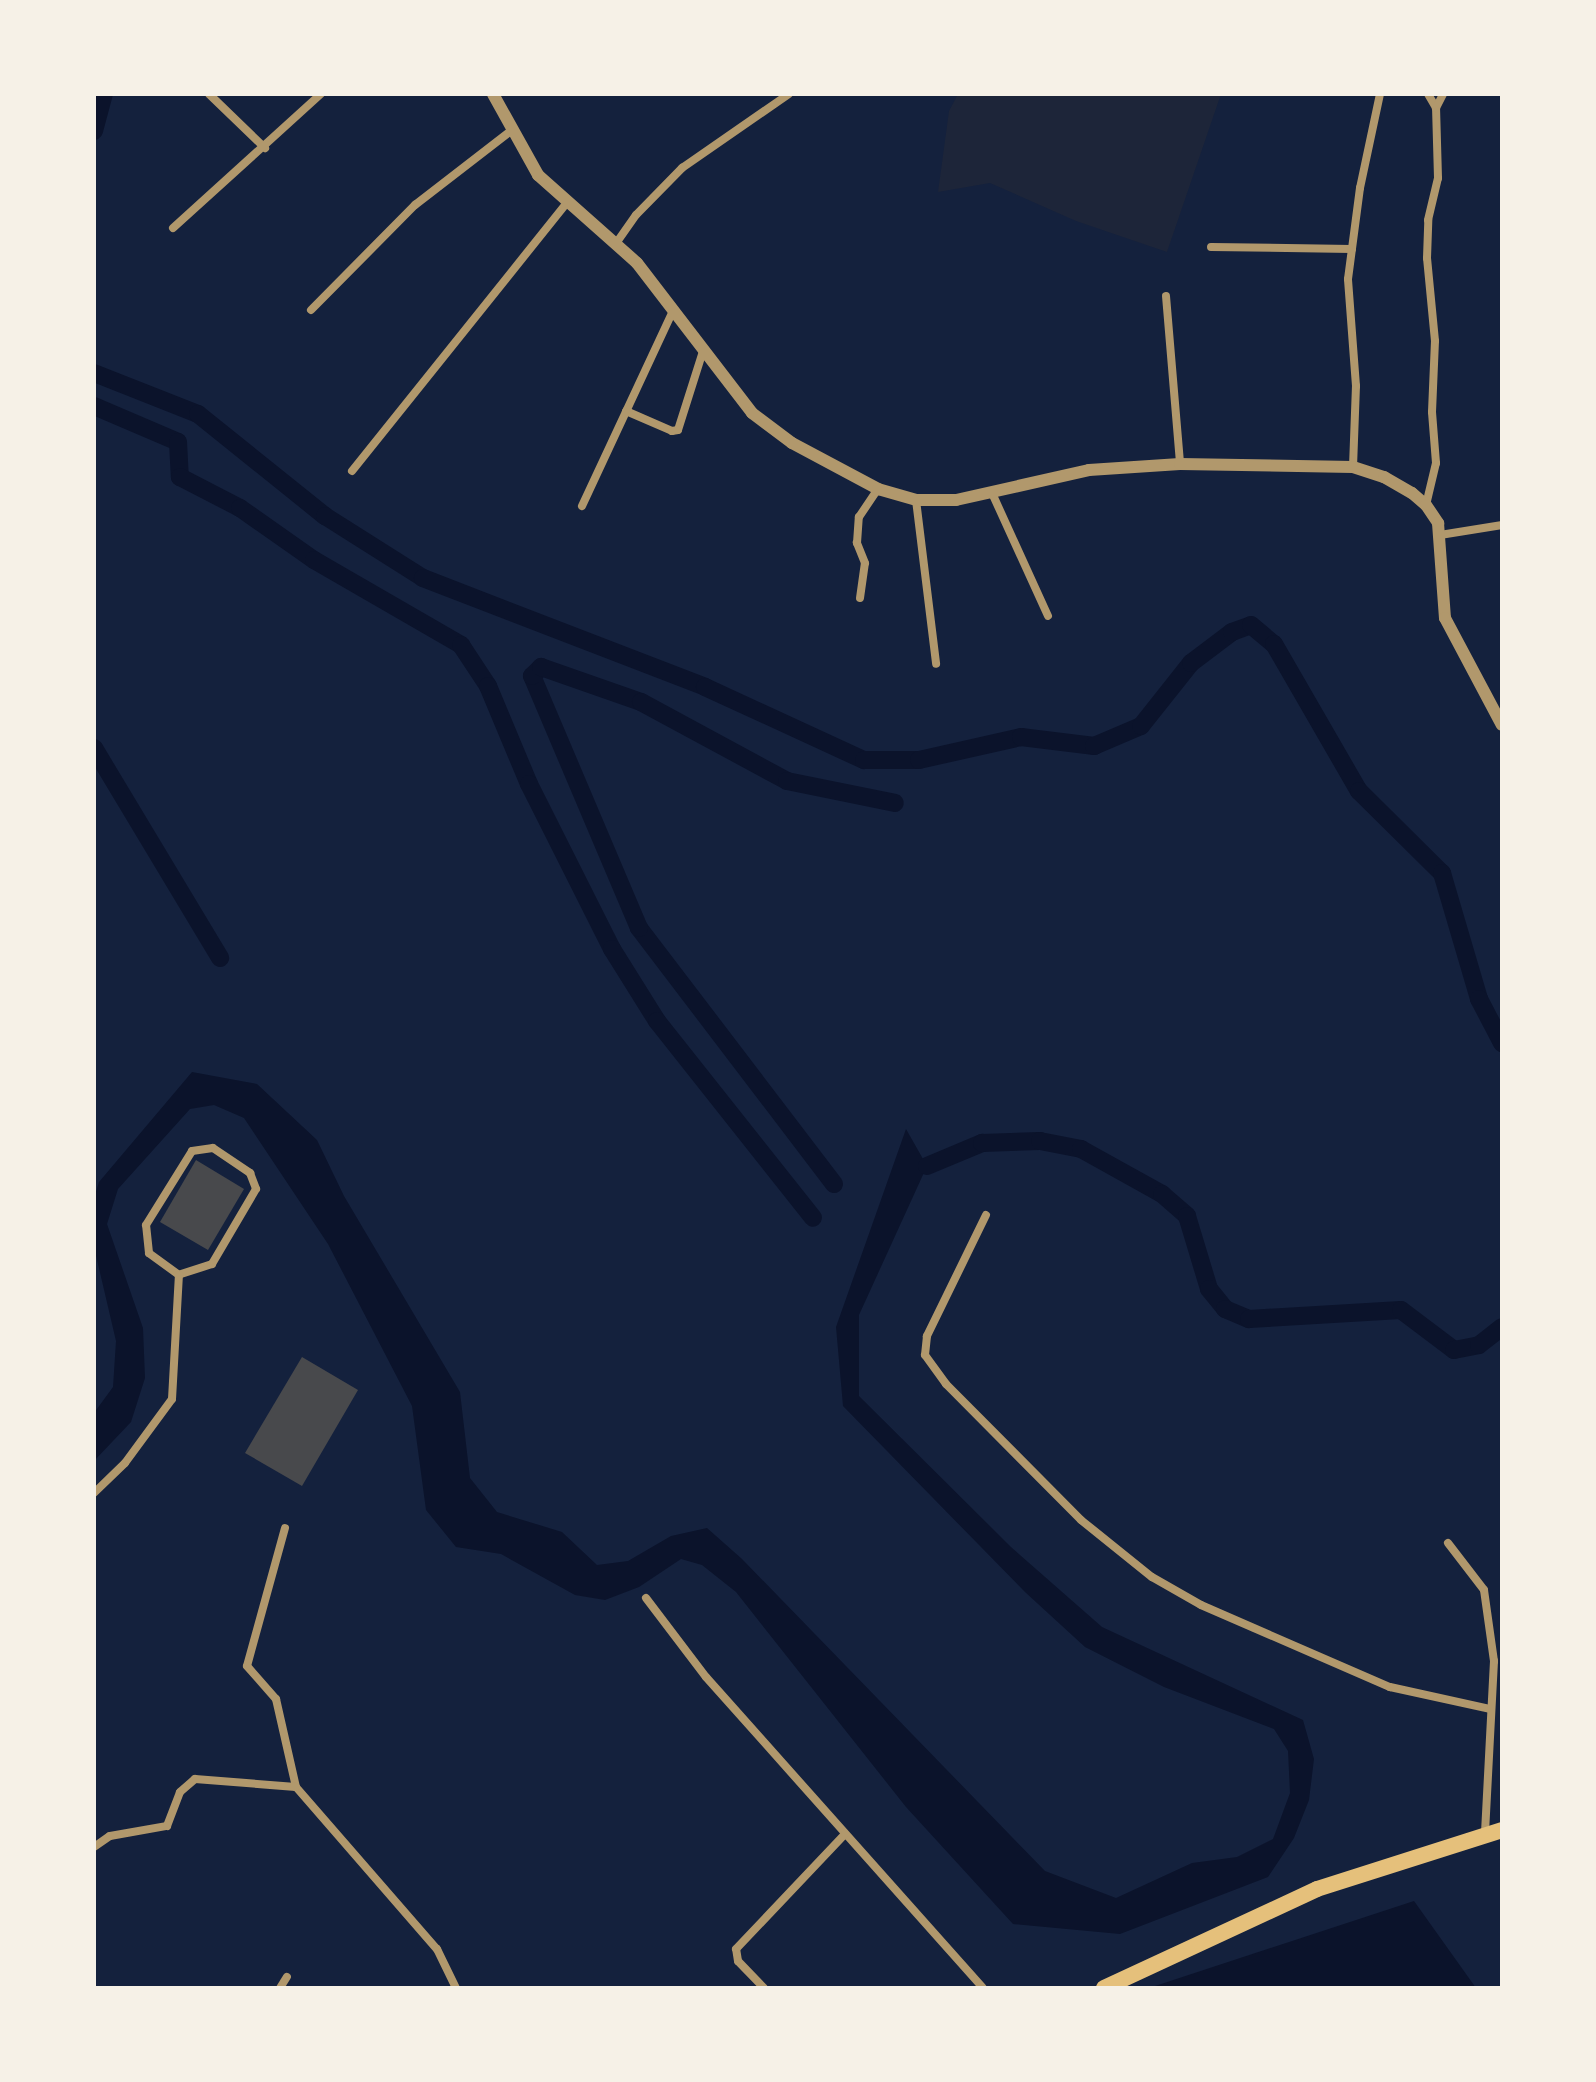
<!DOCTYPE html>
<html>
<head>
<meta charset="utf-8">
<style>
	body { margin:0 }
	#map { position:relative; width:1596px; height:2082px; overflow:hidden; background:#14213d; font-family:Cabin,sans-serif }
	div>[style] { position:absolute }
	.green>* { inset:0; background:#1d2539 }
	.water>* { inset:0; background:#0b132b }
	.canal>* { height:18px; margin:-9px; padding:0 9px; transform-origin:9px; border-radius:9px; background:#0b132b }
	.building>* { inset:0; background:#48494c }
	.minor>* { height:8px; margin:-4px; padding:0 4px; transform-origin:4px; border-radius:4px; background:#b1986c }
	.tertiary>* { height:12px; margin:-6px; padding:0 6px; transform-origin:6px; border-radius:6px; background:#b1986c }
	.primary>* { height:16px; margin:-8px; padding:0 8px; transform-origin:8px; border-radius:8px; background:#e5c07b }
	span { translate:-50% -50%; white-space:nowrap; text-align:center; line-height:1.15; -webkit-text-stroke:6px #f6f1e7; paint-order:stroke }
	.frame { position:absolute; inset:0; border:96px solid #f6f1e7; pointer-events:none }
</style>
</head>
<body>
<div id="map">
	<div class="green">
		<div style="clip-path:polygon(958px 94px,1221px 94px,1167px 252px,1076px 221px,990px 183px,938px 192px,949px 111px)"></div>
	</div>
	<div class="water">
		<div style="clip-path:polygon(192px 1072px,257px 1084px,317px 1140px,344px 1196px,460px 1392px,470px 1478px,497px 1512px,562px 1532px,597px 1565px,628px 1561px,671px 1536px,707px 1528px,742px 1559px,1045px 1871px,1116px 1898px,1192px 1863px,1237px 1857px,1273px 1839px,1290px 1793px,1288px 1751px,1274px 1729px,1164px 1687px,1085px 1647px,1025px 1592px,843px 1406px,836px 1327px,906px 1129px,927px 1166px,859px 1315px,859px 1396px,1011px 1547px,1102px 1627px,1303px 1720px,1314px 1759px,1309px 1800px,1294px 1838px,1268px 1877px,1120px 1934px,1013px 1924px,906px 1807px,736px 1592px,702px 1565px,681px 1559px,639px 1587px,605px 1600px,575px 1595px,501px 1554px,456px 1547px,426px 1510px,412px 1406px,328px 1244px,244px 1118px,214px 1105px,190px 1109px,118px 1189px,107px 1224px,143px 1328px,145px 1378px,131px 1422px,94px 1461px,94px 1413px,113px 1387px,116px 1341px,94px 1247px,94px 1198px,99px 1182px)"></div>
		<div style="clip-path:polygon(1414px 1901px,1476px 1988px,1149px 1988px)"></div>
	</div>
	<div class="canal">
		<div style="left:94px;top:131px;width:38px;rotate:-75deg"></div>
		<div style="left:94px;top:373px;width:112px;rotate:21.5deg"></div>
		<div style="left:198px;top:414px;width:163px;rotate:38.8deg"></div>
		<div style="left:325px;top:516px;width:116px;rotate:32.3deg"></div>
		<div style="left:423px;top:578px;width:302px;rotate:21.1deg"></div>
		<div style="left:705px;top:687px;width:175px;rotate:24.7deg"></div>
		<div style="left:864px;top:760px;width:55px"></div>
		<div style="left:919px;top:760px;width:105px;rotate:-12.7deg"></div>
		<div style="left:1021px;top:737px;width:74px;rotate:7deg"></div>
		<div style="left:1094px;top:746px;width:51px;rotate:-23.1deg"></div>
		<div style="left:1141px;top:726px;width:80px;rotate:-51.6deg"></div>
		<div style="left:1191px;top:663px;width:51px;rotate:-37.1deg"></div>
		<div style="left:1232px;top:632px;width:20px;rotate:-20deg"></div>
		<div style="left:1251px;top:625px;width:30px;rotate:40deg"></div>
		<div style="left:1274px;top:644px;width:170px;rotate:60deg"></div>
		<div style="left:1359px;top:791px;width:117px;rotate:44.7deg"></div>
		<div style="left:1442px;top:873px;width:131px;rotate:73.6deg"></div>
		<div style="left:1479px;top:999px;width:50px;rotate:62.4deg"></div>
		<div style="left:94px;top:406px;width:91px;rotate:23.2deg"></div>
		<div style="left:178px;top:442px;width:35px;rotate:87deg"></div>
		<div style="left:180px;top:477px;width:68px;rotate:27.3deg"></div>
		<div style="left:240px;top:508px;width:90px;rotate:35.1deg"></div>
		<div style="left:314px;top:560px;width:170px;rotate:30deg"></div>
		<div style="left:461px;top:645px;width:49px;rotate:56.6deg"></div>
		<div style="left:488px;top:686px;width:106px;rotate:67.3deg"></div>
		<div style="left:529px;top:784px;width:185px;rotate:63.3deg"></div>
		<div style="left:612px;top:949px;width:85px;rotate:58deg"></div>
		<div style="left:657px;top:1021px;width:251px;rotate:51.6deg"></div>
		<div style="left:94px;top:748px;width:245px;rotate:59deg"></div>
		<div style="left:927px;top:1166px;width:60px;rotate:-22.7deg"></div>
		<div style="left:982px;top:1143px;width:58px;rotate:-2deg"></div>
		<div style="left:1040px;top:1141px;width:42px;rotate:11deg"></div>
		<div style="left:1081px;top:1149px;width:93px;rotate:29.1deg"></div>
		<div style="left:1162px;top:1194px;width:33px;rotate:41deg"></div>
		<div style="left:1187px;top:1216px;width:76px;rotate:73.2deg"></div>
		<div style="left:1209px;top:1289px;width:26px;rotate:51deg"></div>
		<div style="left:1225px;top:1309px;width:26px;rotate:23deg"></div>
		<div style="left:1249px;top:1319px;width:152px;rotate:-3.4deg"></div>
		<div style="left:1401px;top:1310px;width:66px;rotate:37deg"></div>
		<div style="left:1454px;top:1350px;width:25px;rotate:-11deg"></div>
		<div style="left:1479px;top:1345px;width:29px;rotate:-38deg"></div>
		<div style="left:834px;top:1184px;width:322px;rotate:-127.3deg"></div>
		<div style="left:639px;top:928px;width:274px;rotate:-113deg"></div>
		<div style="left:532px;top:676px;width:13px;rotate:-45deg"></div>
		<div style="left:541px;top:667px;width:106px;rotate:19.3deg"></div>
		<div style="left:641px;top:702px;width:166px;rotate:28.4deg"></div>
		<div style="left:787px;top:781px;width:110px;rotate:11.5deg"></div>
	</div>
	<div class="building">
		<div style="clip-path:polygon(196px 1160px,244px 1189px,208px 1250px,160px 1222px)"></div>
		<div style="clip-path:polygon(302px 1357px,358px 1390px,302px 1486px,245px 1453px)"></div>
	</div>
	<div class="minor">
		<div style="left:209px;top:94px;width:78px;rotate:44deg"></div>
		<div style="left:1428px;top:94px;width:16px;rotate:60deg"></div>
		<div style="left:173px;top:228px;width:200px;rotate:-42.2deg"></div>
		<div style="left:617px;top:242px;width:33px;rotate:-55deg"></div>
		<div style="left:636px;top:215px;width:66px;rotate:-45.6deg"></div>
		<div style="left:682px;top:168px;width:130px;rotate:-34.7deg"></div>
		<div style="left:1211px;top:247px;width:141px;rotate:0.8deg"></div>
		<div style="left:1166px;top:296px;width:169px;rotate:85.2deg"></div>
		<div style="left:311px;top:310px;width:148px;rotate:-45.3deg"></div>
		<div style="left:415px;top:205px;width:123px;rotate:-37.7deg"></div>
		<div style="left:626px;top:411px;width:50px;rotate:23.5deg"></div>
		<div style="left:672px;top:431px;width:6px;rotate:-9deg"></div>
		<div style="left:678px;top:430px;width:83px;rotate:-72.4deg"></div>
		<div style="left:1353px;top:467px;width:81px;rotate:-87.9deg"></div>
		<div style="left:1356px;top:386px;width:107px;rotate:-94.3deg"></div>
		<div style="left:1348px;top:279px;width:92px;rotate:-82.5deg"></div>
		<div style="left:1360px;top:188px;width:96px;rotate:-78deg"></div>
		<div style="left:352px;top:471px;width:344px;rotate:-51.3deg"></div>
		<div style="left:992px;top:493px;width:135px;rotate:65.5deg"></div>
		<div style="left:916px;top:500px;width:165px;rotate:83deg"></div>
		<div style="left:1426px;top:505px;width:43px;rotate:-76.6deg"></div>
		<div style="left:1436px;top:463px;width:51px;rotate:-94.5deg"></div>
		<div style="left:1432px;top:412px;width:71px;rotate:-87.6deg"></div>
		<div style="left:1435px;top:341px;width:83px;rotate:-95.5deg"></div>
		<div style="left:1427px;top:258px;width:38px;rotate:-88deg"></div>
		<div style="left:1428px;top:220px;width:43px;rotate:-76.6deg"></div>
		<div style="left:1438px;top:178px;width:70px;rotate:-91.6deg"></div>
		<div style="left:1436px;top:108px;width:16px;rotate:-63deg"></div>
		<div style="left:582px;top:506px;width:215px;rotate:-65deg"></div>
		<div style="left:1440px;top:535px;width:63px;rotate:-9.2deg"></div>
		<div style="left:860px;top:598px;width:35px;rotate:-82deg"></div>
		<div style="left:865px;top:563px;width:22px;rotate:-112deg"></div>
		<div style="left:857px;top:543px;width:26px;rotate:-86deg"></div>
		<div style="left:859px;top:517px;width:34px;rotate:-56deg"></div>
		<div style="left:213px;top:1148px;width:45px;rotate:34deg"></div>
		<div style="left:250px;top:1173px;width:17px;rotate:69deg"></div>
		<div style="left:256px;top:1189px;width:87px;rotate:120.4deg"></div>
		<div style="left:212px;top:1264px;width:35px;rotate:162deg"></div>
		<div style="left:179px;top:1275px;width:37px;rotate:-144deg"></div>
		<div style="left:149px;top:1253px;width:28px;rotate:-96deg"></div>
		<div style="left:146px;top:1225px;width:87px;rotate:-58.1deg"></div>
		<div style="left:192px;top:1151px;width:21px;rotate:-8deg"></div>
		<div style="left:986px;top:1215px;width:135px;rotate:116deg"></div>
		<div style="left:927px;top:1336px;width:19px;rotate:96deg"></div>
		<div style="left:925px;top:1355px;width:36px;rotate:54deg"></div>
		<div style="left:946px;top:1384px;width:192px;rotate:45.2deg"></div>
		<div style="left:1081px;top:1520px;width:91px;rotate:38.8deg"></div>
		<div style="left:1152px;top:1577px;width:56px;rotate:29.7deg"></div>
		<div style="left:1201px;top:1605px;width:206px;rotate:23.5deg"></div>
		<div style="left:1390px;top:1687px;width:102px;rotate:12.4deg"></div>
		<div style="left:94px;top:1493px;width:43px;rotate:-44.1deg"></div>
		<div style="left:125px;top:1463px;width:79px;rotate:-53.7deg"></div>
		<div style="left:172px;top:1399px;width:124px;rotate:-86.8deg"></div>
		<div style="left:285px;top:1528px;width:143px;rotate:105.4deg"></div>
		<div style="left:247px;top:1666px;width:44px;rotate:48.7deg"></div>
		<div style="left:276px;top:1699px;width:90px;rotate:77.2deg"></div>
		<div style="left:296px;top:1787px;width:215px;rotate:49deg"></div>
		<div style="left:437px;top:1949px;width:43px;rotate:64deg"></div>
		<div style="left:1448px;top:1543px;width:59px;rotate:52.5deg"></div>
		<div style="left:1484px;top:1590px;width:72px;rotate:82deg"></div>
		<div style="left:1494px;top:1661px;width:172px;rotate:93deg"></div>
		<div style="left:646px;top:1598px;width:99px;rotate:52.8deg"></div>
		<div style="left:706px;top:1677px;width:416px;rotate:48.3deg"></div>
		<div style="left:94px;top:1847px;width:19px;rotate:-35deg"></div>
		<div style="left:110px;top:1836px;width:58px;rotate:-10deg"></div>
		<div style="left:167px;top:1826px;width:36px;rotate:-69deg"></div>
		<div style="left:180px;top:1792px;width:20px;rotate:-41deg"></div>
		<div style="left:195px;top:1779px;width:101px;rotate:4.5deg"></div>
		<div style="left:280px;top:1988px;width:13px;rotate:-58deg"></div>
		<div style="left:764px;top:1988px;width:37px;rotate:-134deg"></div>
		<div style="left:738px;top:1961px;width:12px;rotate:-99deg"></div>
		<div style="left:736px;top:1949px;width:157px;rotate:-46.5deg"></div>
	</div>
	<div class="tertiary">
		<div style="left:493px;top:94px;width:93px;rotate:60.9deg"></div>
		<div style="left:538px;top:175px;width:132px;rotate:41.6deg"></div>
		<div style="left:637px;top:263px;width:189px;rotate:52.5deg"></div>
		<div style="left:752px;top:413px;width:50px;rotate:36.9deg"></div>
		<div style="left:792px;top:443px;width:98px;rotate:28.1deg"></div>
		<div style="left:878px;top:489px;width:40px;rotate:16deg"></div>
		<div style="left:916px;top:500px;width:40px"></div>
		<div style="left:956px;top:500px;width:136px;rotate:-12.7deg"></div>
		<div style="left:1089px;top:470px;width:91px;rotate:-3.8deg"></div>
		<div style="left:1180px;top:464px;width:173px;rotate:1deg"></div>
		<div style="left:1353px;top:467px;width:33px;rotate:18deg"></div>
		<div style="left:1384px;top:477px;width:32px;rotate:30deg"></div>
		<div style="left:1412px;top:493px;width:18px;rotate:41deg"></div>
		<div style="left:1426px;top:505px;width:22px;rotate:56deg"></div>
		<div style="left:1438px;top:523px;width:95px;rotate:85.8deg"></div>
		<div style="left:1445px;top:618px;width:121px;rotate:62deg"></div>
	</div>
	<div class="primary">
		<div style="left:1104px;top:1988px;width:235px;rotate:-24.9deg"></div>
		<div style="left:1317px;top:1889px;width:194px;rotate:-17.7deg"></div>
	</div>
	<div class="frame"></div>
</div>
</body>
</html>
